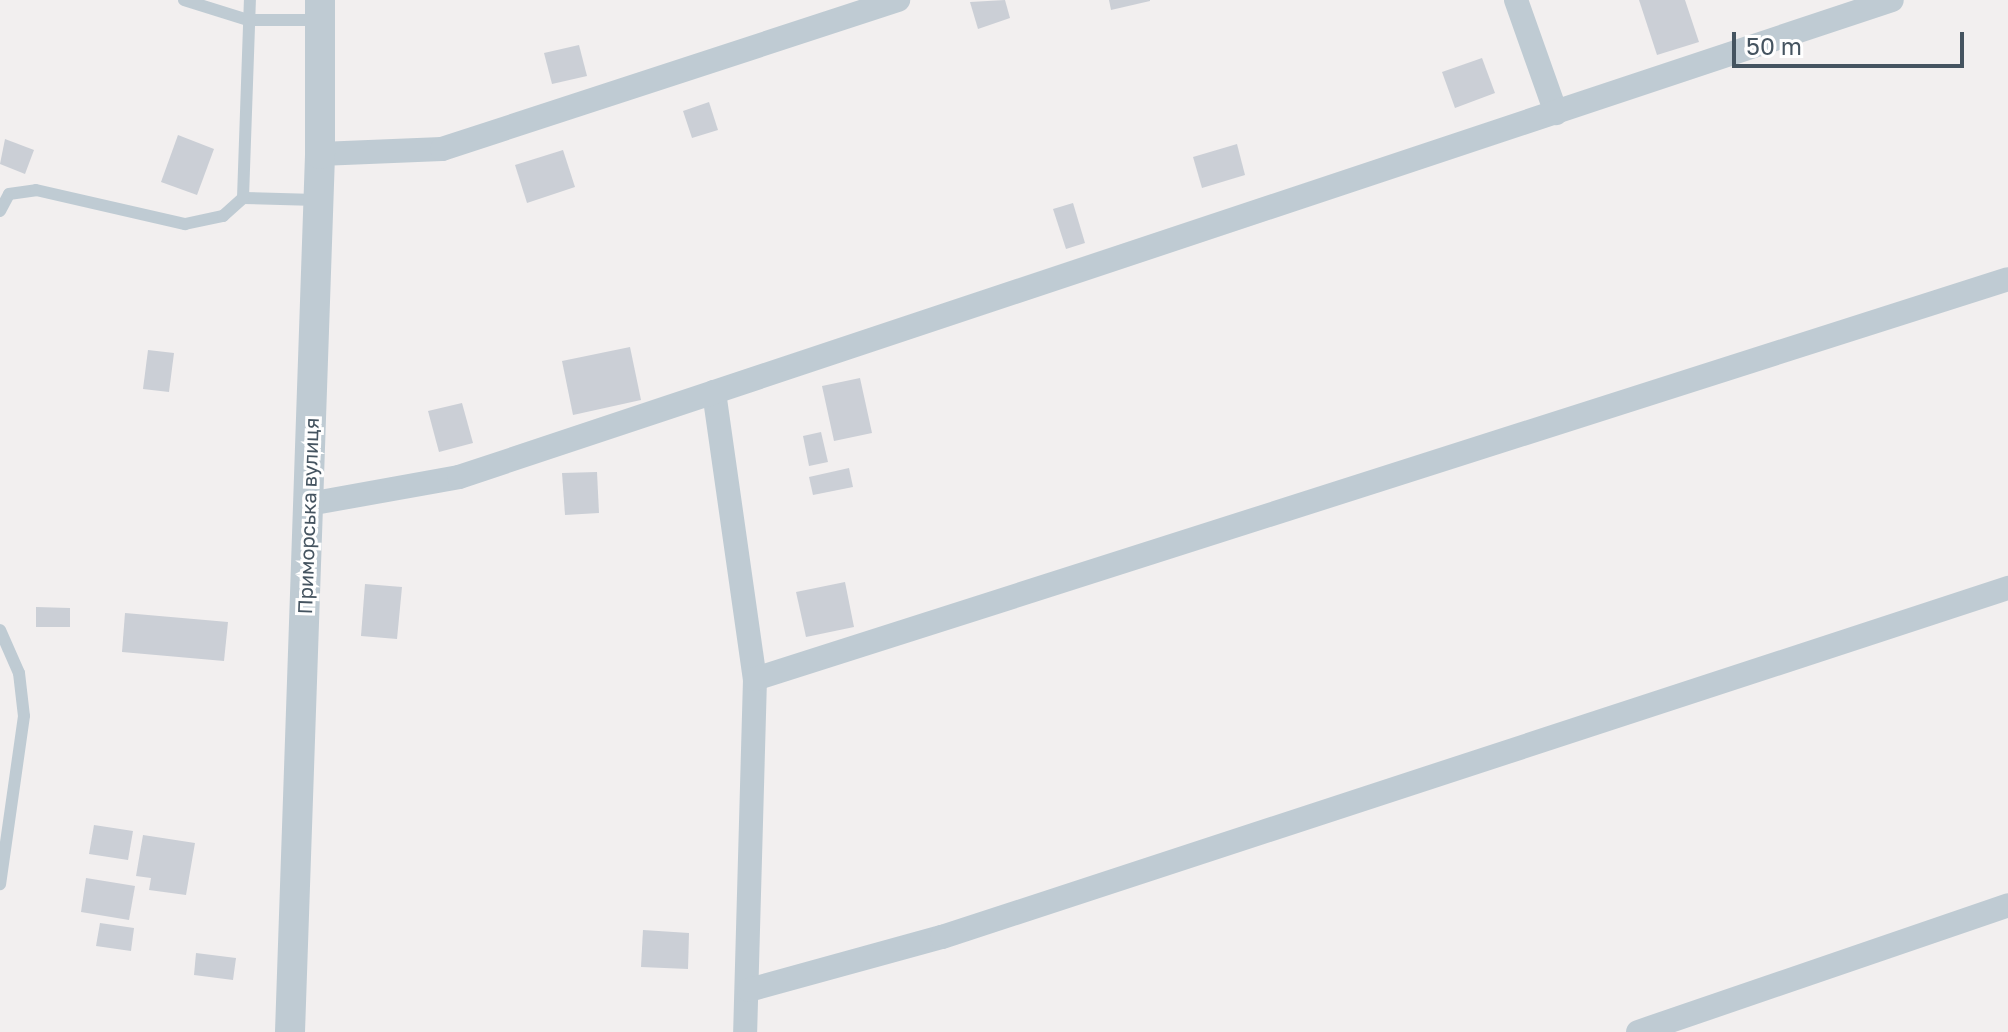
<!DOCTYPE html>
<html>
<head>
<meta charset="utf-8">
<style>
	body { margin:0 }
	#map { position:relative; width:2008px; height:1032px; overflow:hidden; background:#f2efef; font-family:"Golos Text",sans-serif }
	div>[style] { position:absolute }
	.building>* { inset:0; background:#cbcfd6 }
	.service>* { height:12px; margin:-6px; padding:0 6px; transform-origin:6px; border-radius:6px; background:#bfcbd3 }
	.minor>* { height:24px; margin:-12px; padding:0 12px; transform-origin:12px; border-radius:12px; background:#bfcbd3 }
	.tertiary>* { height:30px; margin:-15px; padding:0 15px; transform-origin:15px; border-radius:15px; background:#bfcbd3 }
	span { translate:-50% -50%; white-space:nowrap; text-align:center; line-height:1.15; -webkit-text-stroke:6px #fff; paint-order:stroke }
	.street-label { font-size:20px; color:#455460 }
	.scale { position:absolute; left:1732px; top:32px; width:232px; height:36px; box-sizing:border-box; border:4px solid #455460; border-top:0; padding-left:10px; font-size:24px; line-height:28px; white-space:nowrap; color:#455460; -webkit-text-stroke:6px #fff; paint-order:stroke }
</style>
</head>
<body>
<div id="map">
	<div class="building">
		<div style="clip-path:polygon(1005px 0,1010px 18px,978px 29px,970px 2px)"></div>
		<div style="clip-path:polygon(1109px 0,1150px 0,1150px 1px,1111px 10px)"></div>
		<div style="clip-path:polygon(1639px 0,1685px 0,1699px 42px,1657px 55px)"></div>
		<div style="clip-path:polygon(579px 45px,587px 76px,552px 84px,544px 53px)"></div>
		<div style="clip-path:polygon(1482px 58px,1495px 93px,1455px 108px,1442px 72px)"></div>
		<div style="clip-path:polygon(709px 102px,718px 130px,692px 138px,683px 111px)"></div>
		<div style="clip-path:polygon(178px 135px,214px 149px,197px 195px,161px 182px)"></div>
		<div style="clip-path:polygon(5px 139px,34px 150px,25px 174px,0 164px)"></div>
		<div style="clip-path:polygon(1237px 144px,1245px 175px,1202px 188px,1193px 157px)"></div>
		<div style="clip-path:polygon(563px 150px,575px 187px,527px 203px,515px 165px)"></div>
		<div style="clip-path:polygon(1073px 203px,1085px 243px,1066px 249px,1053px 209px)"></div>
		<div style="clip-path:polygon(630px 347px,641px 400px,573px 415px,562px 361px)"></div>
		<div style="clip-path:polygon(148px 350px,174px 353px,169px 392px,143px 389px)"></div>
		<div style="clip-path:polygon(860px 378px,872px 433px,834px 441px,822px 386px)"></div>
		<div style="clip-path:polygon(462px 403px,473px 443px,439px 452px,428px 411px)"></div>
		<div style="clip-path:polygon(821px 432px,828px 462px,809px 466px,803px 436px)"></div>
		<div style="clip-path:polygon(849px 468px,853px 487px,813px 495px,809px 477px)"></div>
		<div style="clip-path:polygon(597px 472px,599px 513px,565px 515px,562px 473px)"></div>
		<div style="clip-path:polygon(845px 582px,854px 627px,806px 637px,796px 592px)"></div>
		<div style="clip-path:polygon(365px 584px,402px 587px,397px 639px,361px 636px)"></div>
		<div style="clip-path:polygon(36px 607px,70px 608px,70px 627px,36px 627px)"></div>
		<div style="clip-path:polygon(125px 613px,228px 622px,224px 661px,122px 652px)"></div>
		<div style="clip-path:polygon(94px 825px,133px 831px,128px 860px,89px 854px)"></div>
		<div style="clip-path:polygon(143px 835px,195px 843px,186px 895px,149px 890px,151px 878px,136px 876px)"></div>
		<div style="clip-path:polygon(86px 878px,135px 886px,129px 920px,81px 912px)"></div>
		<div style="clip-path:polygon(100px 923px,134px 928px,131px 951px,96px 946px)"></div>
		<div style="clip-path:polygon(643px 930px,689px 933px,688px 969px,641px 967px)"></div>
		<div style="clip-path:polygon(196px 953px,236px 958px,233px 980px,194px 975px)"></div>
	</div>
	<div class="service">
		<div style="left:184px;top:0;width:67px;rotate:17.4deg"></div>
		<div style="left:248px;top:20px;width:70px"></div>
		<div style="left:243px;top:198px;width:73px;rotate:1.6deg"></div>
		<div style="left:0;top:211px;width:19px;rotate:-62deg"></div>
		<div style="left:9px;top:194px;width:27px;rotate:-8deg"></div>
		<div style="left:36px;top:190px;width:153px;rotate:12.9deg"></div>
		<div style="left:185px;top:224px;width:39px;rotate:-12deg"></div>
		<div style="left:223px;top:216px;width:27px;rotate:-42deg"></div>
		<div style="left:243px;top:198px;width:198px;rotate:-88deg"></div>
		<div style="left:0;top:630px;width:47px;rotate:66.2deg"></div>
		<div style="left:19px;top:673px;width:43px;rotate:83.4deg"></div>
		<div style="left:24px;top:716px;width:170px;rotate:98.1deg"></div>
	</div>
	<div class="minor">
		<div style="left:1516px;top:0;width:120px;rotate:70.5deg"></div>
		<div style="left:320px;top:154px;width:122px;rotate:-2.3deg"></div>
		<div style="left:442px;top:149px;width:480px;rotate:-18.1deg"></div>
		<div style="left:714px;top:392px;width:290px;rotate:81.9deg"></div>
		<div style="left:755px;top:679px;width:353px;rotate:91.6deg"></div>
		<div style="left:309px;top:504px;width:152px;rotate:-10.2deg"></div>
		<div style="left:459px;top:477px;width:1510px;rotate:-18.41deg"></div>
		<div style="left:755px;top:679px;width:1315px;rotate:-17.7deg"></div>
		<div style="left:749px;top:990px;width:200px;rotate:-15.4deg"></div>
		<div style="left:942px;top:937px;width:1122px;rotate:-18.13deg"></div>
		<div style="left:1638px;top:1032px;width:391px;rotate:-18.9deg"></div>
	</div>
	<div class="tertiary">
		<div style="left:290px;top:1032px;width:879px;rotate:-88.04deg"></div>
		<div style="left:320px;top:154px;width:154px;rotate:-90deg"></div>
	</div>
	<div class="street-label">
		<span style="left:308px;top:516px;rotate:-88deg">Приморська вулиця</span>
	</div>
	<div class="scale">50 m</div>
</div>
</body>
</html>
